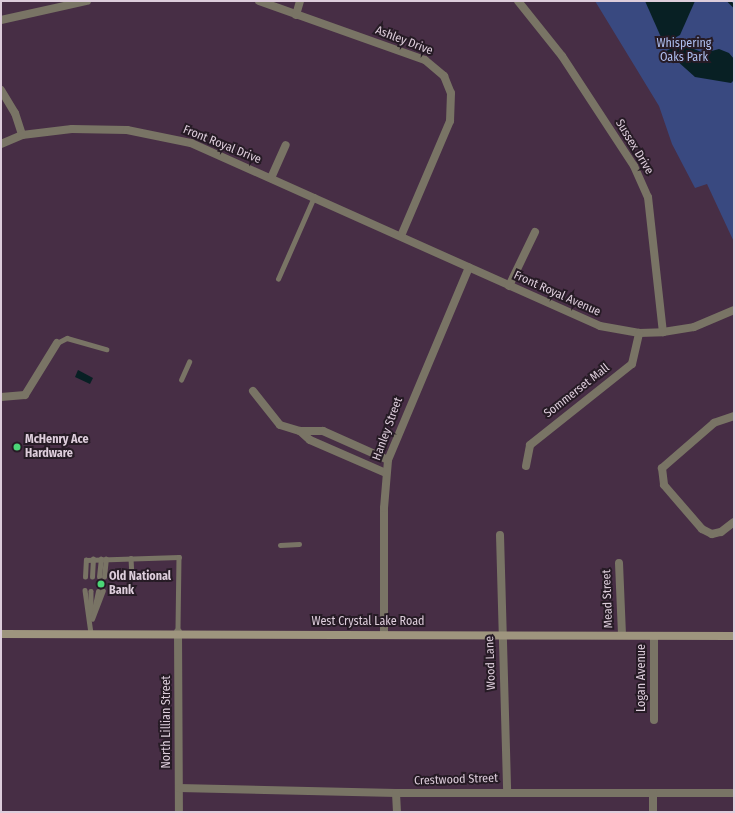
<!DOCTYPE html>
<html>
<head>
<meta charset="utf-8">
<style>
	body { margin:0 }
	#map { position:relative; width:735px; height:813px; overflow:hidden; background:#472e45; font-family:"Fira Sans Condensed",sans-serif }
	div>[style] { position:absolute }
	.green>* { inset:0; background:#394980 }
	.water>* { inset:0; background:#082024 }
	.stream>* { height:2.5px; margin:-1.25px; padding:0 1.25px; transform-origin:1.25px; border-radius:1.25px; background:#082024 }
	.lane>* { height:4.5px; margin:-2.25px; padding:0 2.25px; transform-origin:2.25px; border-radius:2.25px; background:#797465 }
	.street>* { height:8px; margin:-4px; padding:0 4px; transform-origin:4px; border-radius:4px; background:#797465 }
	.secondary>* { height:8px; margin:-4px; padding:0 4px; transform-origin:4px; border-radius:4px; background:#9e957e }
	.dots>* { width:11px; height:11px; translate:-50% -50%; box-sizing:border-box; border:2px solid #261b25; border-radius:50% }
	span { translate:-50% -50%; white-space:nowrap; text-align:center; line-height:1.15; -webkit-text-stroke:4px #261b25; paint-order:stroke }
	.street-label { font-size:12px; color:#ddcddb }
	.park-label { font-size:12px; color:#aebff0 }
	.poi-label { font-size:12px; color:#ddcddb; font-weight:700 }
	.left { translate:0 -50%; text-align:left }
	.frame { position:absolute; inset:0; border:2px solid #ddcddb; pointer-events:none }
</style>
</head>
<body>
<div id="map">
	<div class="green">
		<div style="clip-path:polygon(595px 1px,734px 1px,734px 242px,707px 184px,695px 188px,672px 144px,659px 106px)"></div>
	</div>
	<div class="water">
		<div style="clip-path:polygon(645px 1px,695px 1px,680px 35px,664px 44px)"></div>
		<div style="clip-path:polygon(681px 44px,704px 53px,719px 49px,729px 53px,734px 59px,734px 80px,731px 83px,695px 77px,666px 51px)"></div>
		<div style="clip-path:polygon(78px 370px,93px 378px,90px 384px,75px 377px)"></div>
	</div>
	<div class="stream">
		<div style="left:729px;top:1px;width:7px;rotate:45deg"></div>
	</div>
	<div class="lane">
		<div style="left:278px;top:279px;width:90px;rotate:-66.3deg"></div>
		<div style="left:57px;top:343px;width:11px;rotate:-27deg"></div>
		<div style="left:67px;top:338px;width:41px;rotate:15.8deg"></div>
		<div style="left:181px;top:380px;width:20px;rotate:-66deg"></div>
		<div style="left:280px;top:545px;width:19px;rotate:-3deg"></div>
		<div style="left:131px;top:558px;width:19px;rotate:87deg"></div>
		<div style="left:85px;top:577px;width:17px;rotate:-87deg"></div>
		<div style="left:86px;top:560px;width:93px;rotate:-1.8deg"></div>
		<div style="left:179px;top:557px;width:75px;rotate:90.8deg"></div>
		<div style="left:92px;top:577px;width:18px;rotate:-87deg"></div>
		<div style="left:99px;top:577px;width:18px;rotate:-84deg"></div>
		<div style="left:104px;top:577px;width:18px;rotate:-84deg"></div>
		<div style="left:85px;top:590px;width:43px;rotate:82.1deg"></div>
		<div style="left:91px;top:591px;width:22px;rotate:90deg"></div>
		<div style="left:94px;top:610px;width:19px;rotate:-78deg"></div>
		<div style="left:92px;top:619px;width:30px;rotate:-69deg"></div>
	</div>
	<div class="street">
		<div style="left:259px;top:1px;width:176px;rotate:19.6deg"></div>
		<div style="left:425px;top:60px;width:25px;rotate:40deg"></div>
		<div style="left:444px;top:76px;width:18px;rotate:68deg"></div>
		<div style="left:451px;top:93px;width:28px;rotate:92deg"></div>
		<div style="left:450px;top:121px;width:125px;rotate:113.1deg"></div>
		<div style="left:518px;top:1px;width:70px;rotate:51.3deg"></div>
		<div style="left:562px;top:56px;width:131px;rotate:56.8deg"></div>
		<div style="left:634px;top:166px;width:34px;rotate:66deg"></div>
		<div style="left:648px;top:197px;width:136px;rotate:83.7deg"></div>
		<div style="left:296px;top:15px;width:15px;rotate:-74deg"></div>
		<div style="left:1px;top:20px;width:88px;rotate:-12.5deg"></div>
		<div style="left:1px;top:90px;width:27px;rotate:59deg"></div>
		<div style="left:15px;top:113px;width:23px;rotate:72deg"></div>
		<div style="left:1px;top:144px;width:23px;rotate:-23deg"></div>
		<div style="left:22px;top:135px;width:50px;rotate:-6.8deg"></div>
		<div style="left:72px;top:129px;width:55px;rotate:1deg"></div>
		<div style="left:127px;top:130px;width:65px;rotate:11.5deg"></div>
		<div style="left:191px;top:143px;width:448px;rotate:24.1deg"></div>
		<div style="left:600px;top:326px;width:40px;rotate:10deg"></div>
		<div style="left:639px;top:333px;width:24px;rotate:-2deg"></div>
		<div style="left:663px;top:332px;width:31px;rotate:-9deg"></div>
		<div style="left:694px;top:327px;width:43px;rotate:-23deg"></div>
		<div style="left:271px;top:178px;width:36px;rotate:-66deg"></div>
		<div style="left:509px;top:286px;width:60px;rotate:-64.3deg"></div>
		<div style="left:253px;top:391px;width:43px;rotate:51.5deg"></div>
		<div style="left:280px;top:425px;width:21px;rotate:17deg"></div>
		<div style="left:300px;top:431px;width:13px;rotate:42deg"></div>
		<div style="left:310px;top:440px;width:83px;rotate:23.5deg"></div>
		<div style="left:1px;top:397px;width:24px;rotate:-5deg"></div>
		<div style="left:25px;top:395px;width:61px;rotate:-58.4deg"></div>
		<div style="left:734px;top:416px;width:21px;rotate:161deg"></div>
		<div style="left:714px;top:423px;width:69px;rotate:139.1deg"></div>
		<div style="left:662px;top:468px;width:17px;rotate:83deg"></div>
		<div style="left:664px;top:485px;width:58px;rotate:49.2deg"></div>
		<div style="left:702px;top:529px;width:11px;rotate:27deg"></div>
		<div style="left:712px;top:534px;width:9px;rotate:-13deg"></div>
		<div style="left:721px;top:532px;width:16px;rotate:-38deg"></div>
		<div style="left:300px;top:431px;width:23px"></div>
		<div style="left:323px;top:431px;width:71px;rotate:24deg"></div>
		<div style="left:526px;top:466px;width:21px;rotate:-79deg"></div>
		<div style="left:530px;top:445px;width:130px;rotate:-38.5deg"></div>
		<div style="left:632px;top:364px;width:32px;rotate:-77deg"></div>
		<div style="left:500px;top:535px;width:255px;rotate:88.4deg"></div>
		<div style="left:619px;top:563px;width:72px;rotate:87.6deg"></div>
		<div style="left:178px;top:632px;width:180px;rotate:89.7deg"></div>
		<div style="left:384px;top:634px;width:126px;rotate:-90deg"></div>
		<div style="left:384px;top:508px;width:48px;rotate:-85.2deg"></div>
		<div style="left:388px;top:460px;width:209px;rotate:-67.2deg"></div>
		<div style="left:654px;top:636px;width:84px;rotate:90deg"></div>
		<div style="left:179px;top:788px;width:217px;rotate:1.3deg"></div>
		<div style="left:396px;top:793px;width:338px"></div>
		<div style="left:396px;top:793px;width:19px;rotate:87deg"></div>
		<div style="left:653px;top:793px;width:19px;rotate:90deg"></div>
	</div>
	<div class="secondary">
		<div style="left:1px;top:634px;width:733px;rotate:0.16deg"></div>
	</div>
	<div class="dots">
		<div style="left:17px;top:447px;background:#4bd677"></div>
		<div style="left:101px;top:584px;background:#4bd677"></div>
	</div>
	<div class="street-label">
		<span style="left:404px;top:41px;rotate:21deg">Ashley Drive</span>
		<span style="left:222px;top:145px;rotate:22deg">Front Royal Drive</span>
		<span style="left:634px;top:147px;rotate:59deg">Sussex Drive</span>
		<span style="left:557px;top:294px;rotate:24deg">Front Royal Avenue</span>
		<span style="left:577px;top:391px;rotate:-38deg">Sommerset Mall</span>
		<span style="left:388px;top:429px;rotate:-70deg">Hanley Street</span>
		<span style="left:608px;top:599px;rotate:-92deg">Mead Street</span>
		<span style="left:368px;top:622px">West Crystal Lake Road</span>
		<span style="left:491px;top:663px;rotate:-92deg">Wood Lane</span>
		<span style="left:642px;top:678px;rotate:-90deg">Logan Avenue</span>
		<span style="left:167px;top:722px;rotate:-90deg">North Lillian Street</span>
		<span style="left:456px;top:780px;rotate:-2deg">Crestwood Street</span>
	</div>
	<div class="park-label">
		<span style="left:684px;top:51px">Whispering<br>Oaks Park</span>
	</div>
	<div class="poi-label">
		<span class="left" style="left:25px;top:447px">McHenry Ace<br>Hardware</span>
		<span class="left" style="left:109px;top:584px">Old National<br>Bank</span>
	</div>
	<div class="frame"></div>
</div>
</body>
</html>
